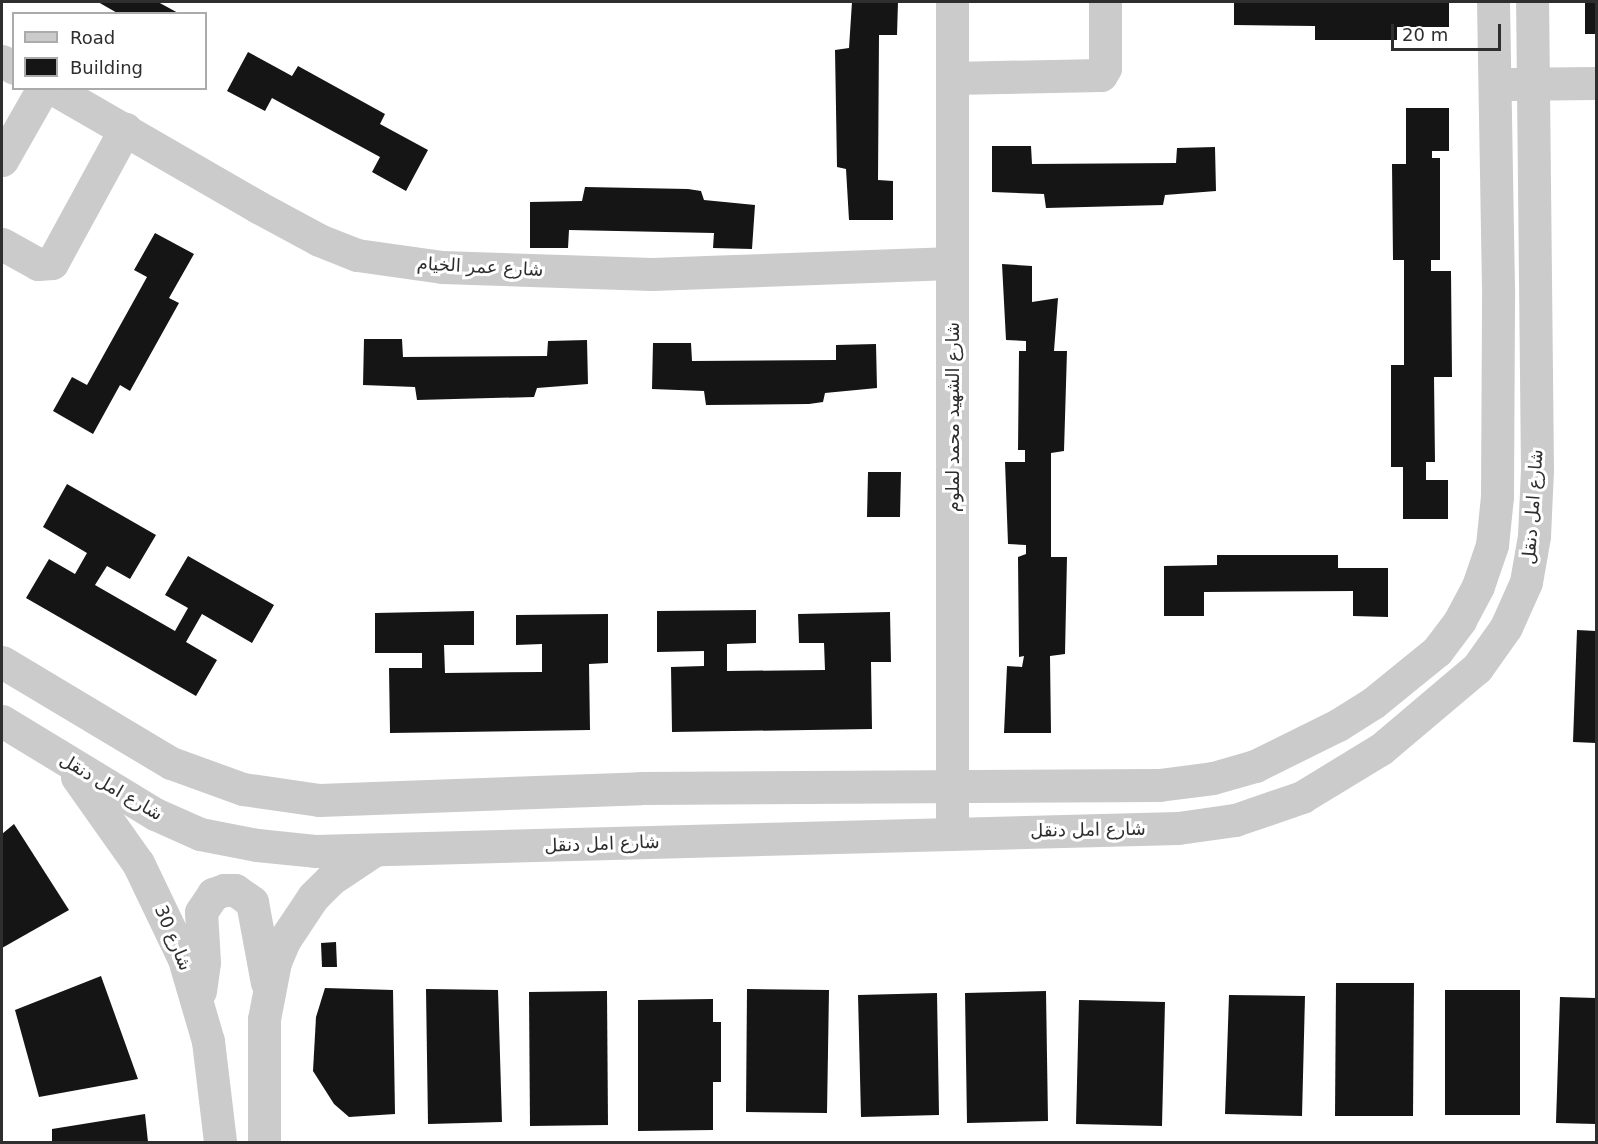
<!DOCTYPE html>
<html>
<head>
<meta charset="utf-8">
<style>
	body { margin:0 }
	#map { position:relative; width:1598px; height:1144px; overflow:hidden; background:#fff; font-family:"DejaVu Sans","Noto Naskh Arabic",sans-serif }
	div>[style] { position:absolute }
	.building>* { inset:0; background:#151515 }
	.minor>* { height:33px; margin:-16.5px; padding:0 16.5px; transform-origin:16.5px; border-radius:16.5px; background:#cbcbcb }
	span { translate:-50% -50%; white-space:nowrap; text-align:center; line-height:1.15; -webkit-text-stroke:6px #fff; paint-order:stroke }
	.street-label { font-size:18px; color:#2e2e2e }
	.frame { position:absolute; inset:0; border:3px solid #2e2e2e; pointer-events:none }
	.legend { position:absolute; left:12px; top:12px; width:195px; height:78px; box-sizing:border-box; background:#fff; border:2px solid #ababab; margin:0; padding:8px 10px; list-style:none; font-size:18px; color:#2e2e2e }
	.legend li { display:flex; align-items:center; gap:12px; height:30px }
	.legend b { width:30px; border:2px solid #ababab }
	.scale { position:absolute; left:1391px; top:24px; width:110px; height:27px; box-sizing:border-box; border:3px solid #2e2e2e; border-top:0; padding-left:8px; font-size:18px; line-height:21px; white-space:nowrap; color:#2e2e2e; -webkit-text-stroke:4px #fff; paint-order:stroke }
</style>
</head>
<body>
<div id="map">
	<div class="building">
		<div style="clip-path:polygon(98px 2px,158px 2px,180px 14px,119px 14px)"></div>
		<div style="clip-path:polygon(852px 2px,898px 2px,897px 35px,879px 35px,878px 180px,893px 181px,893px 220px,849px 220px,846px 169px,837px 167px,835px 50px,849px 48px)"></div>
		<div style="clip-path:polygon(1234px 2px,1449px 2px,1449px 27px,1397px 27px,1397px 40px,1315px 40px,1315px 26px,1234px 25px)"></div>
		<div style="clip-path:polygon(1585px 2px,1596px 2px,1596px 34px,1585px 34px)"></div>
		<div style="clip-path:polygon(248px 52px,292px 76px,298px 66px,385px 114px,380px 124px,428px 150px,406px 191px,372px 172px,380px 157px,272px 98px,265px 111px,227px 91px)"></div>
		<div style="clip-path:polygon(1406px 108px,1449px 108px,1449px 151px,1432px 151px,1432px 158px,1440px 158px,1440px 260px,1431px 260px,1431px 271px,1451px 271px,1452px 377px,1434px 377px,1435px 462px,1426px 462px,1426px 480px,1448px 480px,1448px 519px,1403px 519px,1403px 467px,1391px 467px,1391px 365px,1404px 365px,1404px 260px,1393px 260px,1392px 164px,1406px 164px)"></div>
		<div style="clip-path:polygon(992px 146px,1031px 146px,1032px 164px,1176px 163px,1177px 148px,1215px 147px,1216px 191px,1165px 195px,1163px 205px,1046px 208px,1044px 194px,992px 192px)"></div>
		<div style="clip-path:polygon(585px 187px,688px 189px,701px 191px,704px 200px,755px 205px,752px 249px,713px 248px,714px 233px,569px 230px,568px 248px,530px 248px,530px 202px,582px 201px)"></div>
		<div style="clip-path:polygon(155px 233px,194px 254px,169px 298px,179px 303px,130px 391px,120px 385px,93px 434px,53px 411px,72px 377px,87px 385px,147px 277px,134px 270px)"></div>
		<div style="clip-path:polygon(1002px 264px,1032px 266px,1032px 302px,1058px 298px,1054px 351px,1067px 351px,1064px 451px,1051px 453px,1051px 557px,1067px 557px,1065px 654px,1050px 656px,1051px 733px,1004px 733px,1007px 666px,1022px 667px,1024px 656px,1019px 657px,1018px 557px,1026px 554px,1026px 545px,1008px 544px,1005px 462px,1025px 462px,1025px 450px,1018px 450px,1019px 351px,1026px 351px,1026px 341px,1006px 340px)"></div>
		<div style="clip-path:polygon(364px 339px,402px 339px,403px 357px,547px 356px,548px 341px,587px 340px,588px 384px,537px 388px,534px 397px,417px 400px,415px 387px,363px 385px)"></div>
		<div style="clip-path:polygon(653px 343px,691px 343px,692px 361px,836px 360px,836px 345px,876px 344px,877px 388px,825px 393px,823px 402px,809px 404px,706px 405px,704px 391px,652px 389px)"></div>
		<div style="clip-path:polygon(868px 472px,901px 472px,900px 517px,867px 517px)"></div>
		<div style="clip-path:polygon(67px 484px,156px 535px,130px 579px,107px 566px,95px 585px,175px 631px,188px 608px,165px 595px,188px 556px,274px 605px,252px 643px,202px 614px,186px 642px,217px 660px,196px 696px,26px 598px,49px 559px,75px 574px,87px 553px,43px 527px)"></div>
		<div style="clip-path:polygon(1217px 555px,1338px 555px,1338px 568px,1388px 568px,1388px 617px,1353px 616px,1353px 591px,1204px 592px,1204px 616px,1164px 616px,1164px 566px,1217px 565px)"></div>
		<div style="clip-path:polygon(756px 610px,756px 643px,727px 644px,727px 671px,825px 670px,824px 643px,799px 643px,798px 614px,890px 612px,891px 662px,871px 662px,872px 729px,672px 732px,671px 667px,704px 666px,704px 651px,657px 652px,657px 611px)"></div>
		<div style="clip-path:polygon(474px 611px,474px 645px,444px 645px,445px 673px,542px 672px,542px 644px,516px 645px,516px 615px,608px 614px,608px 663px,589px 664px,590px 730px,390px 733px,389px 668px,422px 668px,422px 653px,375px 653px,375px 613px)"></div>
		<div style="clip-path:polygon(1577px 630px,1596px 631px,1596px 743px,1573px 742px)"></div>
		<div style="clip-path:polygon(14px 824px,69px 910px,2px 948px,2px 834px)"></div>
		<div style="clip-path:polygon(336px 942px,337px 967px,322px 967px,321px 943px)"></div>
		<div style="clip-path:polygon(101px 976px,138px 1079px,39px 1097px,15px 1010px)"></div>
		<div style="clip-path:polygon(1336px 983px,1414px 983px,1413px 1116px,1335px 1116px)"></div>
		<div style="clip-path:polygon(325px 988px,393px 990px,395px 1114px,349px 1117px,334px 1104px,313px 1071px,316px 1017px)"></div>
		<div style="clip-path:polygon(426px 989px,498px 990px,502px 1122px,428px 1124px)"></div>
		<div style="clip-path:polygon(747px 989px,829px 990px,827px 1113px,746px 1112px)"></div>
		<div style="clip-path:polygon(1445px 990px,1520px 990px,1520px 1115px,1445px 1115px)"></div>
		<div style="clip-path:polygon(607px 991px,608px 1125px,530px 1126px,529px 992px)"></div>
		<div style="clip-path:polygon(1046px 991px,1048px 1121px,967px 1123px,965px 993px)"></div>
		<div style="clip-path:polygon(937px 993px,939px 1115px,861px 1117px,858px 995px)"></div>
		<div style="clip-path:polygon(1229px 995px,1305px 996px,1302px 1116px,1225px 1114px)"></div>
		<div style="clip-path:polygon(1560px 997px,1596px 998px,1596px 1124px,1556px 1123px)"></div>
		<div style="clip-path:polygon(713px 999px,713px 1022px,721px 1022px,721px 1082px,713px 1082px,713px 1130px,638px 1131px,638px 1000px)"></div>
		<div style="clip-path:polygon(1079px 1000px,1165px 1002px,1162px 1126px,1076px 1124px)"></div>
		<div style="clip-path:polygon(145px 1114px,148px 1142px,52px 1142px,52px 1129px)"></div>
	</div>
	<div class="minor">
		<div style="left:2px;top:61px;width:14px;rotate:30deg"></div>
		<div style="left:952px;top:78px;width:149px;rotate:-1.2deg"></div>
		<div style="left:1101px;top:75px;width:8px;rotate:-60deg"></div>
		<div style="left:1105px;top:68px;width:66px;rotate:-90deg"></div>
		<div style="left:1511px;top:84px;width:85px;rotate:-0.7deg"></div>
		<div style="left:52px;top:88px;width:238px;rotate:30deg"></div>
		<div style="left:258px;top:207px;width:69px;rotate:28.4deg"></div>
		<div style="left:319px;top:240px;width:41px;rotate:21.5deg"></div>
		<div style="left:357px;top:255px;width:86px;rotate:8deg"></div>
		<div style="left:442px;top:267px;width:210px;rotate:1.9deg"></div>
		<div style="left:652px;top:274px;width:300px;rotate:-2.1deg"></div>
		<div style="left:2px;top:160px;width:83px;rotate:-60.3deg"></div>
		<div style="left:2px;top:244px;width:41px;rotate:29.1deg"></div>
		<div style="left:38px;top:264px;width:14px;rotate:-4deg"></div>
		<div style="left:52px;top:263px;width:153px;rotate:-61.4deg"></div>
		<div style="left:2px;top:662px;width:197px;rotate:30.9deg"></div>
		<div style="left:171px;top:763px;width:77px;rotate:19.9deg"></div>
		<div style="left:243px;top:789px;width:77px;rotate:8.2deg"></div>
		<div style="left:319px;top:800px;width:322px;rotate:-2.1deg"></div>
		<div style="left:641px;top:788px;width:518px;rotate:-0.33deg"></div>
		<div style="left:1159px;top:785px;width:54px;rotate:-7.4deg"></div>
		<div style="left:1213px;top:778px;width:44px;rotate:-15.9deg"></div>
		<div style="left:1255px;top:766px;width:93px;rotate:-26.3deg"></div>
		<div style="left:1338px;top:725px;width:41px;rotate:-32.2deg"></div>
		<div style="left:1373px;top:703px;width:82px;rotate:-39.1deg"></div>
		<div style="left:1437px;top:651px;width:39px;rotate:-53deg"></div>
		<div style="left:1460px;top:620px;width:38px;rotate:-62deg"></div>
		<div style="left:1478px;top:586px;width:43px;rotate:-71.1deg"></div>
		<div style="left:1492px;top:545px;width:48px;rotate:-84.1deg"></div>
		<div style="left:1497px;top:497px;width:209px;rotate:-89.7deg"></div>
		<div style="left:1498px;top:288px;width:286px;rotate:-91deg"></div>
		<div style="left:2px;top:721px;width:179px;rotate:31.3deg"></div>
		<div style="left:155px;top:814px;width:49px;rotate:24deg"></div>
		<div style="left:200px;top:834px;width:58px;rotate:10.9deg"></div>
		<div style="left:257px;top:845px;width:58px;rotate:5.9deg"></div>
		<div style="left:315px;top:851px;width:863px;rotate:-1.53deg"></div>
		<div style="left:1178px;top:828px;width:58px;rotate:-8deg"></div>
		<div style="left:1235px;top:820px;width:71px;rotate:-18.9deg"></div>
		<div style="left:1302px;top:797px;width:92px;rotate:-31.3deg"></div>
		<div style="left:1381px;top:749px;width:126px;rotate:-40.2deg"></div>
		<div style="left:1477px;top:668px;width:50px;rotate:-54.7deg"></div>
		<div style="left:1506px;top:627px;width:49px;rotate:-66deg"></div>
		<div style="left:1526px;top:582px;width:47px;rotate:-80.1deg"></div>
		<div style="left:1534px;top:536px;width:66px;rotate:-87.4deg"></div>
		<div style="left:1537px;top:470px;width:468px;rotate:-90.6deg"></div>
		<div style="left:77px;top:777px;width:105px;rotate:54.7deg"></div>
		<div style="left:138px;top:863px;width:106px;rotate:64.4deg"></div>
		<div style="left:184px;top:959px;width:85px;rotate:73.7deg"></div>
		<div style="left:208px;top:1041px;width:102px;rotate:83.2deg"></div>
		<div style="left:952px;top:833px;width:831px;rotate:-90deg"></div>
		<div style="left:200px;top:991px;width:29px;rotate:-82deg"></div>
		<div style="left:204px;top:962px;width:50px;rotate:-93.4deg"></div>
		<div style="left:201px;top:912px;width:22px;rotate:-56deg"></div>
		<div style="left:213px;top:894px;width:12px;rotate:-20deg"></div>
		<div style="left:224px;top:890px;width:11px"></div>
		<div style="left:235px;top:890px;width:21px;rotate:35deg"></div>
		<div style="left:252px;top:902px;width:82px;rotate:79.5deg"></div>
		<div style="left:264px;top:1142px;width:123px;rotate:-90deg"></div>
		<div style="left:264px;top:1019px;width:58px;rotate:-79.1deg"></div>
		<div style="left:275px;top:962px;width:25px;rotate:-67deg"></div>
		<div style="left:285px;top:939px;width:50px;rotate:-56.3deg"></div>
		<div style="left:313px;top:897px;width:25px;rotate:-45deg"></div>
		<div style="left:331px;top:879px;width:50px;rotate:-33.7deg"></div>
	</div>
	<div class="street-label">
		<span style="left:480px;top:267px;rotate:3deg">شارع عمر الخيام</span>
		<span style="left:953px;top:417px;rotate:-90deg">شارع الشهيد محمد لملوم</span>
		<span style="left:1533px;top:507px;rotate:-86deg">شارع امل دنقل</span>
		<span style="left:111px;top:787px;rotate:30deg">شارع امل دنقل</span>
		<span style="left:1088px;top:830px;rotate:-1deg">شارع امل دنقل</span>
		<span style="left:602px;top:844px;rotate:-2deg">شارع امل دنقل</span>
		<span style="left:173px;top:938px;rotate:67deg">شارع 30</span>
	</div>
	<div class="frame"></div>
	<ul class="legend">
	<li><b style="height:8px;background:#cbcbcb"></b>Road</li>
	<li><b style="height:16px;background:#151515"></b>Building</li>
	</ul>
	<div class="scale">20 m</div>
</div>
</body>
</html>
